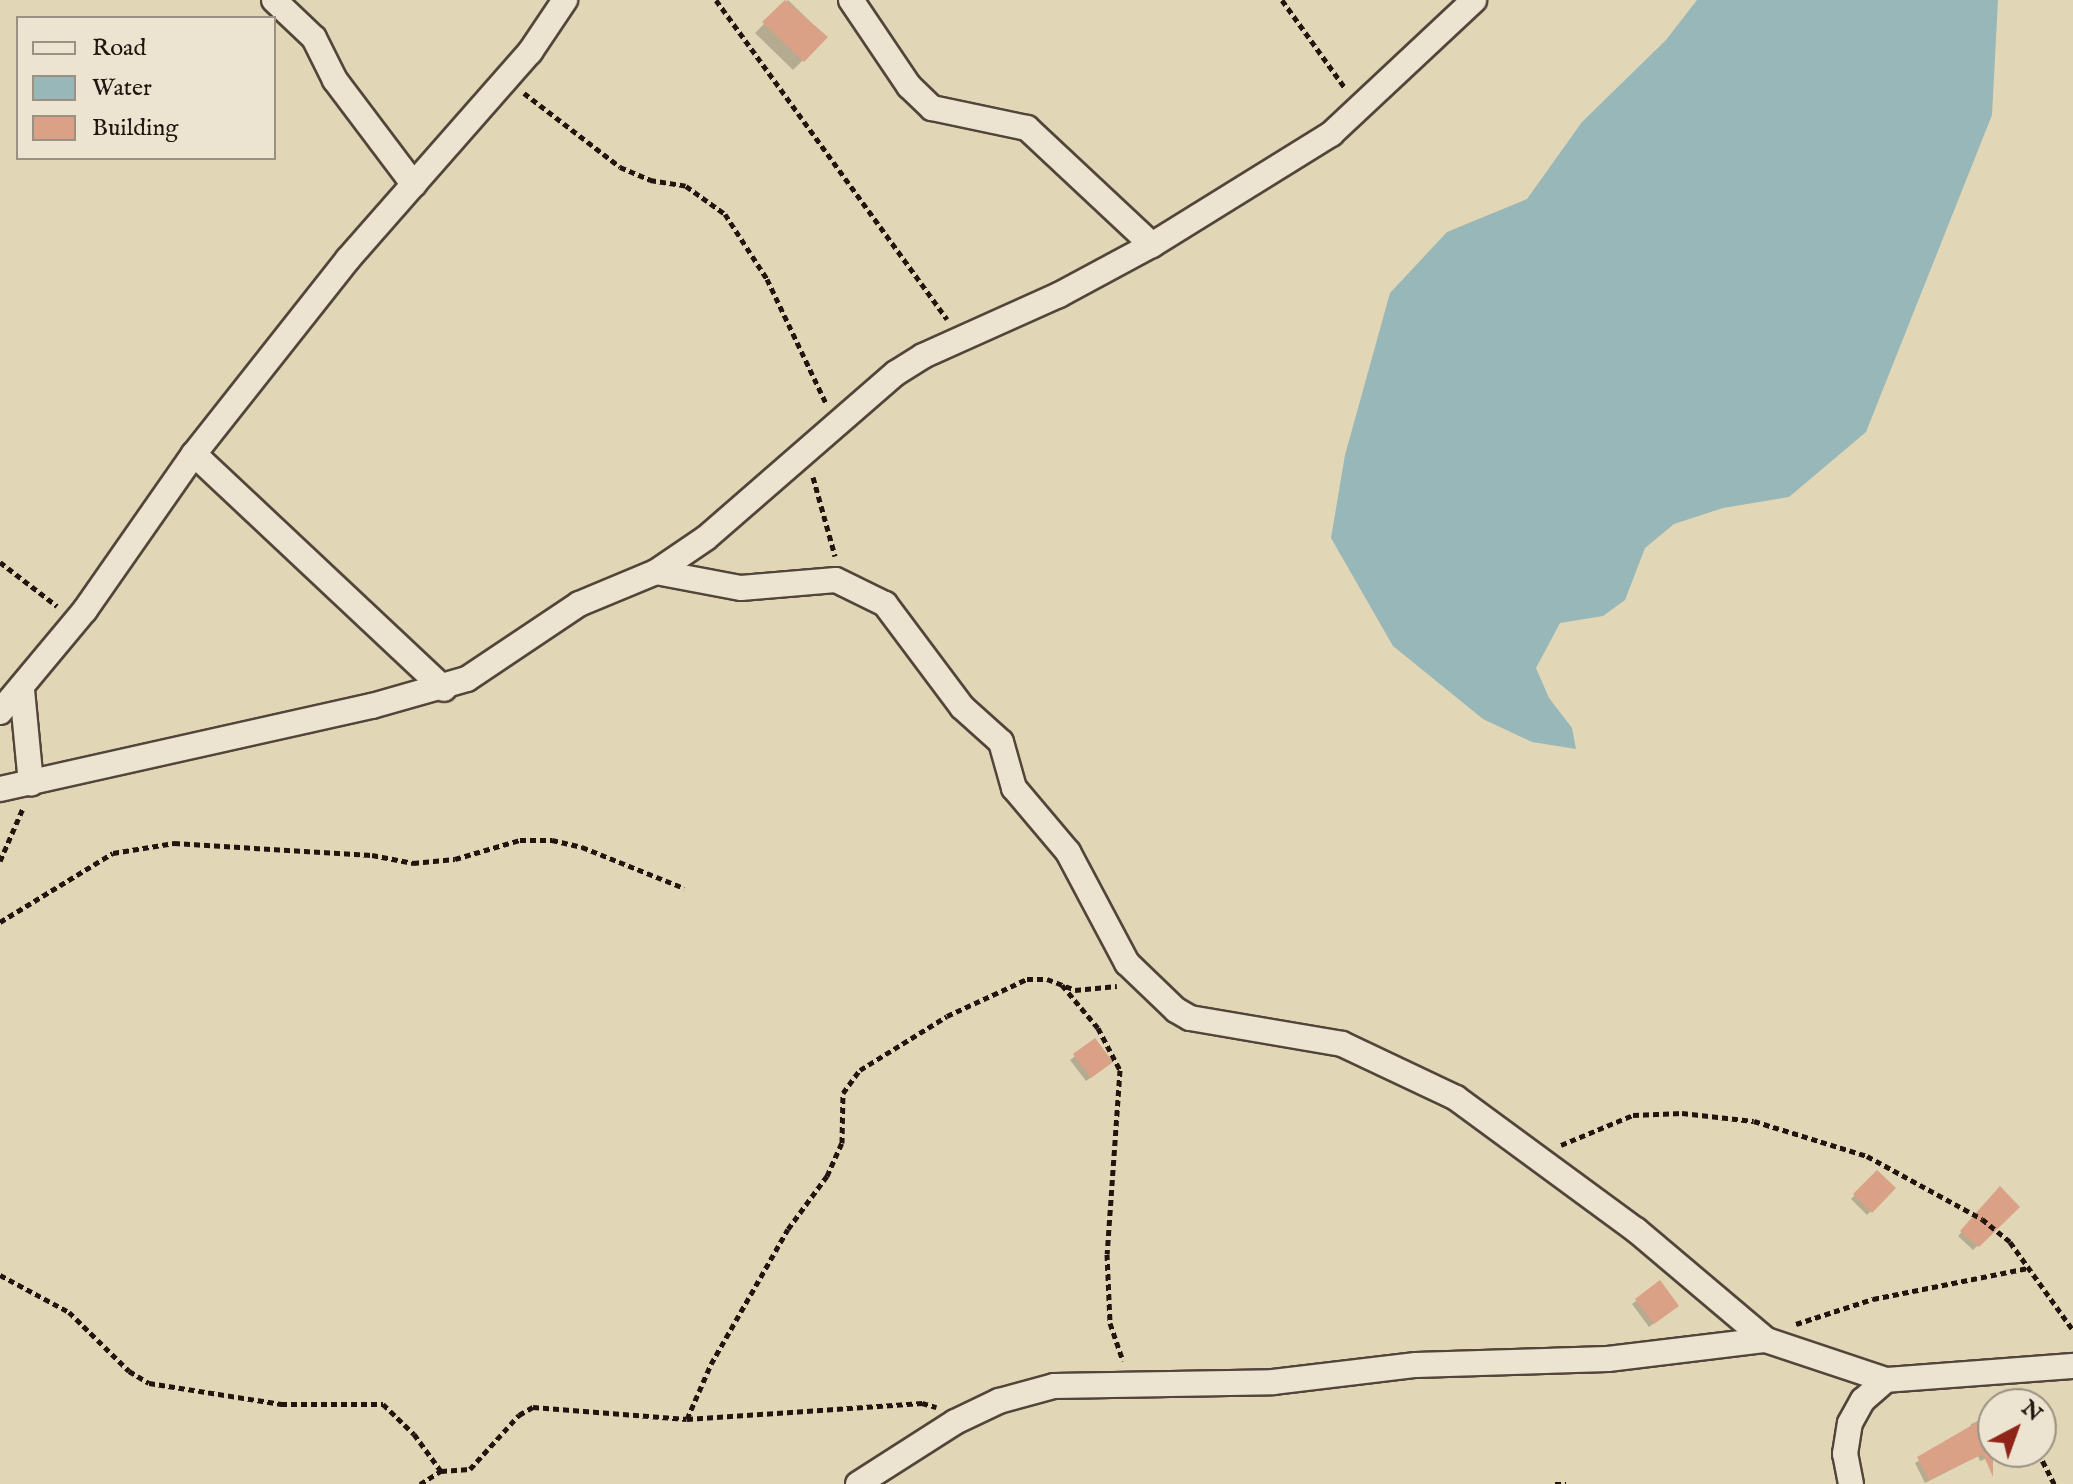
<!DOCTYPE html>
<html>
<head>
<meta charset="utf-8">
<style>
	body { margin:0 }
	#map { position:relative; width:2073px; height:1484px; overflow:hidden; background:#e1d6b6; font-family:"IM FELL English",serif }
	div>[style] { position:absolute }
	.water>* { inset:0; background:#98b7b8 }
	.shadow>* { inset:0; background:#0003 }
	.building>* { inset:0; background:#daa187 }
	.path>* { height:5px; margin-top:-2.5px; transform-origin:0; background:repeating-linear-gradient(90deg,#221510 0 6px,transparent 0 10px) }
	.roads { filter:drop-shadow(2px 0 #52453a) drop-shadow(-2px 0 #52453a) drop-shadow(0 2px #52453a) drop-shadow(0 -2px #52453a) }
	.street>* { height:24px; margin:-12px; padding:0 12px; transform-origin:12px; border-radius:12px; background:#ece4d0 }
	span { translate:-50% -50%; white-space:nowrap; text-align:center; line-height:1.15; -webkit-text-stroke:6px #ece4d0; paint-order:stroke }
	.legend { position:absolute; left:16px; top:16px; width:260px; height:144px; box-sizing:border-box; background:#ece4d0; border:2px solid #9b9183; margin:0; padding:10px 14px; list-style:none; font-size:24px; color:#221510 }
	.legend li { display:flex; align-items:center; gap:16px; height:40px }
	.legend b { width:40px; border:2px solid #9b9183 }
	.north { position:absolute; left:1977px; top:1388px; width:80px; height:80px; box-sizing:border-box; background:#ece4d0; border:2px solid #9b9183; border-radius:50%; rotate:41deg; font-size:22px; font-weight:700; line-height:32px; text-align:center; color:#221510 }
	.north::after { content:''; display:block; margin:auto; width:28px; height:36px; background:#8f2418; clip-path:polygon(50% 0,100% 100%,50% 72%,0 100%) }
</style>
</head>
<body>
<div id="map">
	<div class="water">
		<div style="clip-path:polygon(1697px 0,1998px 0,1992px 115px,1866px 432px,1789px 497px,1723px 508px,1674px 524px,1645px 548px,1625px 600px,1603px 616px,1560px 623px,1536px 668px,1549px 698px,1572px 728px,1576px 749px,1532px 742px,1483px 719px,1393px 646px,1331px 538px,1345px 455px,1390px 293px,1447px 232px,1527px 199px,1582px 122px,1666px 40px)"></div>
	</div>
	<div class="shadow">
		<div style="clip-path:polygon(788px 0,826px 37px,793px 70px,755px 33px)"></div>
		<div style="clip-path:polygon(1095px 1041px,1107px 1066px,1086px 1081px,1070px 1060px)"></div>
		<div style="clip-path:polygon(1877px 1173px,1894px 1188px,1867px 1215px,1851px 1199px)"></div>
		<div style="clip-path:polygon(2000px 1189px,2017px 1207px,1973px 1250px,1958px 1236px)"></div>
		<div style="clip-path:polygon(1636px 1301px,1672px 1309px,1649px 1327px,1632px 1304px)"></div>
		<div style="clip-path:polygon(2004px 1395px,2008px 1404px,1993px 1404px,1993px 1452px,2003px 1452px,1980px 1461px,1978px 1456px,1925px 1483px,1915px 1463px,1969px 1434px,1971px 1424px,1988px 1417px,1984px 1405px)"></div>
	</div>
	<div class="building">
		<div style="clip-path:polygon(785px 0,828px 37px,804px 62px,762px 22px)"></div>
		<div style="clip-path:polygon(1095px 1038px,1113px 1062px,1091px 1078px,1073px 1054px)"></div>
		<div style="clip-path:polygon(1877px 1170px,1896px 1188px,1872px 1213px,1853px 1194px)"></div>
		<div style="clip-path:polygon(2000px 1186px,2020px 1207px,1979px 1247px,1960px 1231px)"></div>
		<div style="clip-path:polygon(1660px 1280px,1679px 1306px,1654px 1324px,1635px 1299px)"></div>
		<div style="clip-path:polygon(1993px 1413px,1993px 1477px,1983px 1454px,1929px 1480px,1917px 1457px)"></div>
	</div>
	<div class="path">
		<div style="left:716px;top:0;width:394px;rotate:54.1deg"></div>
		<div style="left:1282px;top:0;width:108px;rotate:54.4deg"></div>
		<div style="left:524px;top:93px;width:121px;rotate:37.6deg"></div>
		<div style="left:620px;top:167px;width:33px;rotate:23deg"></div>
		<div style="left:650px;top:180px;width:36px;rotate:9deg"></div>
		<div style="left:686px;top:186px;width:48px;rotate:35.7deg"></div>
		<div style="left:725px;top:214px;width:77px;rotate:57.1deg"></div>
		<div style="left:767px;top:279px;width:137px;rotate:64.6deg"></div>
		<div style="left:813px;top:477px;width:82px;rotate:74.4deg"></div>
		<div style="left:0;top:562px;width:72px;rotate:37.7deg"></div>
		<div style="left:0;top:861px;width:58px;rotate:-66.5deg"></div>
		<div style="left:0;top:922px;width:132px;rotate:-31.4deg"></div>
		<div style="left:113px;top:853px;width:62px;rotate:-9.3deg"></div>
		<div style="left:174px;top:843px;width:198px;rotate:3.5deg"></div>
		<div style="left:372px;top:855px;width:42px;rotate:11deg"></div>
		<div style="left:413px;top:863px;width:42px;rotate:-5.4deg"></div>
		<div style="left:455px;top:859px;width:68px;rotate:-16.3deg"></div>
		<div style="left:520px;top:840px;width:32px"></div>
		<div style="left:552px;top:840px;width:31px;rotate:13deg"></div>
		<div style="left:582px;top:847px;width:110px;rotate:21.9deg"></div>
		<div style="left:1062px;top:985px;width:56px;rotate:50.1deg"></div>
		<div style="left:1098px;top:1028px;width:47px;rotate:62.4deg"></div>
		<div style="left:1120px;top:1070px;width:184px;rotate:94deg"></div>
		<div style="left:1107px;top:1254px;width:69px;rotate:87.5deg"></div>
		<div style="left:1110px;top:1323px;width:40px;rotate:71.1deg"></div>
		<div style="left:1561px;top:1145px;width:78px;rotate:-22.6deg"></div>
		<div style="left:1633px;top:1115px;width:49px;rotate:-2.3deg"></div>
		<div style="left:1682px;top:1113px;width:72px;rotate:6.3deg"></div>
		<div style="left:1754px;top:1121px;width:118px;rotate:17.2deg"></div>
		<div style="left:1867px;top:1156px;width:131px;rotate:28.7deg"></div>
		<div style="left:1982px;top:1219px;width:36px;rotate:39deg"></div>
		<div style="left:2010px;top:1242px;width:108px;rotate:54.4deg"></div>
		<div style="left:0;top:1275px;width:78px;rotate:28.2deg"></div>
		<div style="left:69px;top:1312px;width:84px;rotate:44.5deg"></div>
		<div style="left:129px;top:1371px;width:23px;rotate:31deg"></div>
		<div style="left:149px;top:1383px;width:134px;rotate:9deg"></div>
		<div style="left:281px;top:1404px;width:102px"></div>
		<div style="left:383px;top:1404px;width:43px;rotate:44.1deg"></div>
		<div style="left:414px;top:1434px;width:46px;rotate:53.9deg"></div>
		<div style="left:1796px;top:1324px;width:81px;rotate:-18deg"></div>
		<div style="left:1873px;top:1299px;width:158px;rotate:-11.3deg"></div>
		<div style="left:687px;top:1419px;width:60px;rotate:-66.4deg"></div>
		<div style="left:711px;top:1364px;width:155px;rotate:-60.3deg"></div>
		<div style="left:788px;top:1229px;width:66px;rotate:-53.7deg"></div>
		<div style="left:827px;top:1176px;width:36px;rotate:-66deg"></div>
		<div style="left:842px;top:1143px;width:50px;rotate:-88.9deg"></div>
		<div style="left:843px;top:1093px;width:29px;rotate:-54deg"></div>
		<div style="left:860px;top:1070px;width:102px;rotate:-31.8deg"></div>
		<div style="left:947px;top:1016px;width:88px;rotate:-24.8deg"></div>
		<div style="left:1027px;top:979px;width:20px"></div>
		<div style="left:1047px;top:979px;width:30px;rotate:21deg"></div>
		<div style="left:1075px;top:990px;width:42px;rotate:-5.4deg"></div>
		<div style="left:2038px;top:1452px;width:36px;rotate:63deg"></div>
		<div style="left:420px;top:1484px;width:25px;rotate:-32deg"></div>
		<div style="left:441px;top:1471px;width:29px;rotate:-4deg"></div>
		<div style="left:470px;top:1469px;width:73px;rotate:-47.8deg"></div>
		<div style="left:519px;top:1415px;width:16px;rotate:-30deg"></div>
		<div style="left:533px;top:1407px;width:154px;rotate:4.5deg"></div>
		<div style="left:687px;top:1419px;width:236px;rotate:-3.9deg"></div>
		<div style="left:922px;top:1403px;width:15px;rotate:16deg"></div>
		<div style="left:1555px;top:1484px;width:11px"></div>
	</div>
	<div class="roads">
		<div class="street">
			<div style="left:274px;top:0;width:55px;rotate:43.5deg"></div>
			<div style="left:314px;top:38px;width:47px;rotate:63.4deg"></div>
			<div style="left:335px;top:80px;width:131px;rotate:53deg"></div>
			<div style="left:851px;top:0;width:104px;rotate:56deg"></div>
			<div style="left:909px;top:86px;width:32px;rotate:44deg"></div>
			<div style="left:932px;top:108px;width:97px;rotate:11.9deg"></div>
			<div style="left:1027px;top:128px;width:171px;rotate:43.1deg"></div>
			<div style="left:194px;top:454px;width:343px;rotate:43.2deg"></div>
			<div style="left:656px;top:572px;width:86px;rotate:10.7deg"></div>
			<div style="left:741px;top:588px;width:95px;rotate:-4.8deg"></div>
			<div style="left:836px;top:580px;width:55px;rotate:26.1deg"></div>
			<div style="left:885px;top:604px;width:129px;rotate:53.2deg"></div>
			<div style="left:962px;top:707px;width:52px;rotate:41.9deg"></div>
			<div style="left:1001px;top:742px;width:48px;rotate:74.2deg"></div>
			<div style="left:1014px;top:788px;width:84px;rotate:49.8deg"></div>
			<div style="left:1068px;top:852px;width:126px;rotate:62deg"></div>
			<div style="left:1127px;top:963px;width:68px;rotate:43.8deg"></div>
			<div style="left:1176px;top:1010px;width:16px;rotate:30deg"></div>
			<div style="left:1190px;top:1018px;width:154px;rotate:9.7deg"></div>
			<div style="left:1342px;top:1044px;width:126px;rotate:25.3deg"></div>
			<div style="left:1456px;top:1098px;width:223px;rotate:36.3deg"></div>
			<div style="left:1636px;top:1230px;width:170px;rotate:40.2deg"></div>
			<div style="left:22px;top:690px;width:94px;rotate:84.5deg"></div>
			<div style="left:0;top:712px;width:133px;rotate:-50.2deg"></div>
			<div style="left:85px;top:610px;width:190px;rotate:-55.1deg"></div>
			<div style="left:194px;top:454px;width:248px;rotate:-51.7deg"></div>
			<div style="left:348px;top:259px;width:276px;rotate:-48.7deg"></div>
			<div style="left:530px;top:52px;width:63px;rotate:-56.1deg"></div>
			<div style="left:0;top:789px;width:381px;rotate:-12.6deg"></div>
			<div style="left:372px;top:706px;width:99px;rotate:-15.9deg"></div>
			<div style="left:467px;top:679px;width:135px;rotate:-33.8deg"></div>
			<div style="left:579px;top:604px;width:83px;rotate:-22.6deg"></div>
			<div style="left:656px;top:572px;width:60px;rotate:-34.2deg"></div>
			<div style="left:706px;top:538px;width:252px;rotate:-41deg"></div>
			<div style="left:896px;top:373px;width:32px;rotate:-32deg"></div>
			<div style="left:923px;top:356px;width:149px;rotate:-24.2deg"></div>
			<div style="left:1059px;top:295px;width:106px;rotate:-28.3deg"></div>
			<div style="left:1152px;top:245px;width:211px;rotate:-31.8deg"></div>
			<div style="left:1331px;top:134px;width:196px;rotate:-43.1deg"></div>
			<div style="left:858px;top:1484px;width:115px;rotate:-32.6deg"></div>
			<div style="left:955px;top:1422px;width:49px;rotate:-25.5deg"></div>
			<div style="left:999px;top:1401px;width:57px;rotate:-15.3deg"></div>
			<div style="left:1054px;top:1386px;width:219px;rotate:-1deg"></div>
			<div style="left:1273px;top:1382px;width:144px;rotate:-6.8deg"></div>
			<div style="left:1416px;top:1365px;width:192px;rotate:-1.8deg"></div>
			<div style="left:1608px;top:1359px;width:159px;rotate:-6.9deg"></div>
			<div style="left:1766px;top:1340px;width:126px;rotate:18.4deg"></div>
			<div style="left:1851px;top:1484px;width:31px;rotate:-101deg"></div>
			<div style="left:1845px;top:1454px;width:31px;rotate:-81deg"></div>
			<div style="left:1850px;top:1423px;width:26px;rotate:-61deg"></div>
			<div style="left:1863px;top:1400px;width:30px;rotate:-41deg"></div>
			<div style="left:1886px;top:1380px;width:188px;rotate:-4.3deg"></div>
		</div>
	</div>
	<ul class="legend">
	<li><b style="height:10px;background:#ece4d0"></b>Road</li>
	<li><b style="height:22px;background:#98b7b8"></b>Water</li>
	<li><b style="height:22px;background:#daa187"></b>Building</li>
	</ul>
	<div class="north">N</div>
</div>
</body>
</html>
